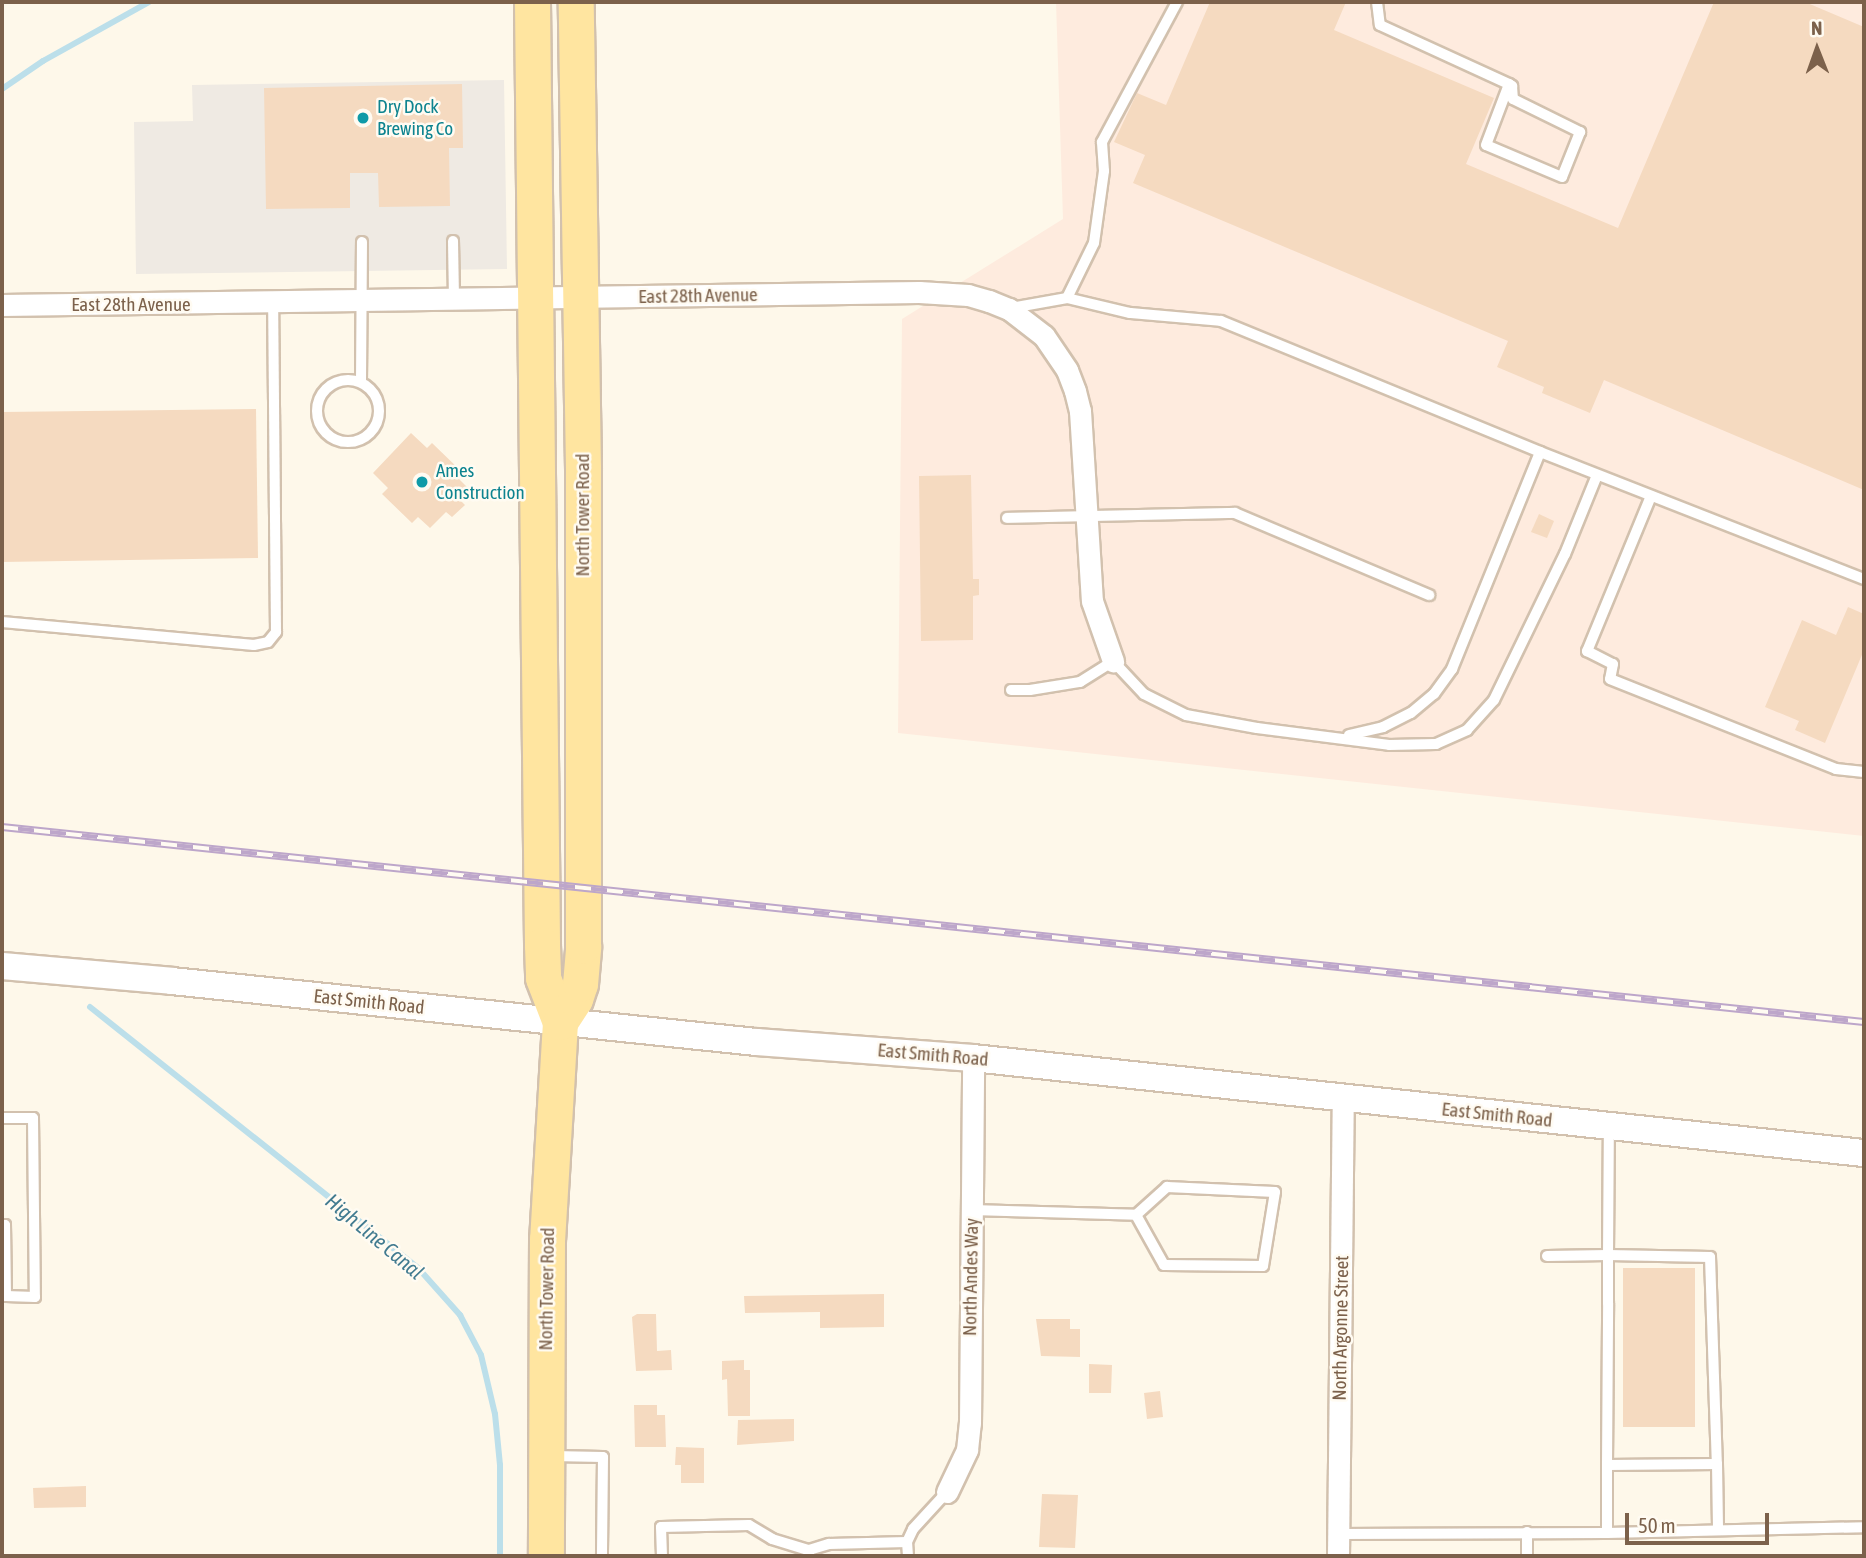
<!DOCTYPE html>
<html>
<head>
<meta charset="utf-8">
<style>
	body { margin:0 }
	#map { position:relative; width:1866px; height:1558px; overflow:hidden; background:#fef8ea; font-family:"Asap Condensed",sans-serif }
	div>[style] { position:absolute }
	.commercial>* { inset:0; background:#feebde }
	.industrial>* { inset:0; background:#efeae3 }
	.stream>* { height:6px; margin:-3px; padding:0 3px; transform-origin:3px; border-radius:3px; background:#bcdfea }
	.building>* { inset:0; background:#f5dac0 }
	.roads { filter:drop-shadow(2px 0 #d2c1ae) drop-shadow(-2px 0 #d2c1ae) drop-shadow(0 2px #d2c1ae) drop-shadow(0 -2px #d2c1ae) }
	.service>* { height:10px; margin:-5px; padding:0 5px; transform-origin:5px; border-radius:5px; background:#fff }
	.service>.ring { margin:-5px; padding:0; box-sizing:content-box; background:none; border:10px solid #fff; border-radius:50% }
	.minor>* { height:21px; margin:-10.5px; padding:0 10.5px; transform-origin:10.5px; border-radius:10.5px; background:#fff }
	.tertiary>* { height:26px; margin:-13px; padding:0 13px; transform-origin:13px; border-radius:13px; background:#fff }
	.primary>* { height:35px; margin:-17.5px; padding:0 17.5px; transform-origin:17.5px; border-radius:17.5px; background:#ffe5a0 }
	.rail>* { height:8px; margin-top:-4px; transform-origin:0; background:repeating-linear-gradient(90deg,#fffbf2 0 16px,#bda6ca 0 32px); box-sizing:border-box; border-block:2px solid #bda6ca }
	.dots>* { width:19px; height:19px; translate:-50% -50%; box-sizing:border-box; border:4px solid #fffbf2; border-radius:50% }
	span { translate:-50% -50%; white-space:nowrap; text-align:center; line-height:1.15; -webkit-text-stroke:5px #fffbf2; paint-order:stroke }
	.culture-label { font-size:19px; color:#0d838f }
	.left { translate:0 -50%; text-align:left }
	.street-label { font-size:19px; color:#7c614b }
	.water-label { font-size:21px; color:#427b90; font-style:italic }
	.frame { position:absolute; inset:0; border:4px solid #7c614b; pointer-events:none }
	.north { position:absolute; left:1782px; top:14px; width:70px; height:70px; -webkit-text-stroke:5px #fffbf2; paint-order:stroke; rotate:359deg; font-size:19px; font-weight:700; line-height:28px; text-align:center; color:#7c614b }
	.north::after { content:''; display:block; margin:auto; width:24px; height:32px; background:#7c614b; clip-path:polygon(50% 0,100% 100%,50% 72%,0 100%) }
	.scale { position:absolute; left:1625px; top:1513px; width:144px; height:32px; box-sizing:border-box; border:4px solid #7c614b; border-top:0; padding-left:9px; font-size:21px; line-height:24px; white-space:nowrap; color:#7c614b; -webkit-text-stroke:5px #fffbf2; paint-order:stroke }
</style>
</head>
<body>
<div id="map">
	<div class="commercial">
		<div style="clip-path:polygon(1056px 2px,1864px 2px,1864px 836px,898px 733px,902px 319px,1063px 219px)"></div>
	</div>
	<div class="industrial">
		<div style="clip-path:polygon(504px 80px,507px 269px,136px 274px,134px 122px,193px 121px,192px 85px)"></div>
	</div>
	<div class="stream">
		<div style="left:2px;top:89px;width:50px;rotate:-34.3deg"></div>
		<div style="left:43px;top:61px;width:121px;rotate:-29.1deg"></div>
		<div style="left:90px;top:1007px;width:421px;rotate:38.5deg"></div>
		<div style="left:419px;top:1269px;width:62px;rotate:48.3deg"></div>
		<div style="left:460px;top:1315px;width:45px;rotate:62.3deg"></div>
		<div style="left:481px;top:1355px;width:61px;rotate:76.7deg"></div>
		<div style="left:495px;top:1414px;width:51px;rotate:84.4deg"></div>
		<div style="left:500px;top:1465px;width:91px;rotate:90deg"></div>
	</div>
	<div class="building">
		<div style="clip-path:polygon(1210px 2px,1346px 2px,1334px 30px,1494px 98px,1466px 164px,1618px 228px,1714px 2px,1805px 2px,1864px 27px,1864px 490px,1604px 380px,1590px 413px,1542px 393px,1544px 387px,1497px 367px,1508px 341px,1133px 183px,1145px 155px,1114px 142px,1137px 93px,1166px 105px)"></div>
		<div style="clip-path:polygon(462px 84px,463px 148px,449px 148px,450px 206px,379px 207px,378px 173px,350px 173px,350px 208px,266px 209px,264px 88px)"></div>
		<div style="clip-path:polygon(256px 409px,258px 558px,2px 562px,2px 412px)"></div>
		<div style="clip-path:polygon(411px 433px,427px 448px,432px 443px,462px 472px,457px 477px,469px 489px,459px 499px,465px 505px,452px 517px,446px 512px,430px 528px,418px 517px,412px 523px,382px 494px,388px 488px,373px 473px)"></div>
		<div style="clip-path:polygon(971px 475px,973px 579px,979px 579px,979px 595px,973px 596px,973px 640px,921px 641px,919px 476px)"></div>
		<div style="clip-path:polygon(1539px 514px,1554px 521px,1547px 538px,1531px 532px)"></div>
		<div style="clip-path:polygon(1848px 607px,1864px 614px,1864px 650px,1825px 743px,1795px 730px,1799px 721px,1765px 707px,1802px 620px,1836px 635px)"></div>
		<div style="clip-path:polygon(1623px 1268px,1695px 1268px,1695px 1427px,1623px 1427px)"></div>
		<div style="clip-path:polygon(884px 1294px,884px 1327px,820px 1328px,820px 1312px,745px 1313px,744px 1296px)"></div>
		<div style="clip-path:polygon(637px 1314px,656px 1314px,657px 1351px,671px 1350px,672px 1370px,636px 1371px,632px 1317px)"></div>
		<div style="clip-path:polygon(1036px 1319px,1070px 1319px,1070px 1329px,1080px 1329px,1080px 1357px,1041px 1356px)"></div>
		<div style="clip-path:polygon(744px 1360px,744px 1370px,750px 1370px,750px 1416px,728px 1416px,727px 1379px,722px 1380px,722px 1361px)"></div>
		<div style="clip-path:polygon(1089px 1364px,1112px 1365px,1111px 1393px,1089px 1393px)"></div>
		<div style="clip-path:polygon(1160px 1391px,1163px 1417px,1147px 1419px,1144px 1393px)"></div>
		<div style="clip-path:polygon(634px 1405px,657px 1405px,657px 1415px,665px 1415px,666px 1447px,635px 1447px)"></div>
		<div style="clip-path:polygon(794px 1419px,794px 1441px,737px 1445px,738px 1420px)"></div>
		<div style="clip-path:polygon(676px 1447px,704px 1448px,704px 1483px,681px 1483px,681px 1465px,675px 1465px)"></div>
		<div style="clip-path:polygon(86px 1486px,86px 1507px,34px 1508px,33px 1488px)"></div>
		<div style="clip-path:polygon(1042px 1494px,1078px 1495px,1075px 1548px,1039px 1547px)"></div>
	</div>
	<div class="roads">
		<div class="service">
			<div style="left:1377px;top:2px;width:23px;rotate:83deg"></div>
			<div style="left:1380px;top:25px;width:142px;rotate:24.6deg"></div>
			<div style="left:1509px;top:84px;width:4px;rotate:34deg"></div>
			<div style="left:1512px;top:86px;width:13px;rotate:86deg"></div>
			<div style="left:1513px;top:99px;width:75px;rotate:26.2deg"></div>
			<div style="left:1580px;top:132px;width:48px;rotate:111.8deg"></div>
			<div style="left:1562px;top:177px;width:82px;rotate:-157.2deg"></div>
			<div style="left:1486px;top:145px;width:65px;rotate:-69.3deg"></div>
			<div style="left:453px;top:241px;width:60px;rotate:89deg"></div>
			<div style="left:1067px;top:298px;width:61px;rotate:-63.9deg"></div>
			<div style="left:1094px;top:243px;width:73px;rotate:-82.1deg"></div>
			<div style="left:1104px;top:171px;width:29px;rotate:-94deg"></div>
			<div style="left:1102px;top:142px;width:159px;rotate:-61.8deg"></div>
			<div style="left:1011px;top:308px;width:57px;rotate:-10.1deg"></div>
			<div style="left:1067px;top:298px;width:65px;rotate:13.4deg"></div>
			<div style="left:1130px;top:313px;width:91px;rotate:5deg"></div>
			<div style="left:1221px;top:321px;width:345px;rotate:22.3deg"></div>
			<div style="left:1540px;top:452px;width:348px;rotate:21.4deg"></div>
			<div class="ring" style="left:317px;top:380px;width:52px;height:52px"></div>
			<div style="left:361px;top:382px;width:140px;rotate:-89.6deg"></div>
			<div style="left:1651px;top:496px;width:168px;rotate:112.4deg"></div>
			<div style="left:1587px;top:651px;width:29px;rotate:27deg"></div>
			<div style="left:1613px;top:664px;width:15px;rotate:101deg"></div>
			<div style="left:1610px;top:679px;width:243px;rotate:21.7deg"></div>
			<div style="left:1836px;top:769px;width:28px;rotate:6deg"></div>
			<div style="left:1007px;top:518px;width:228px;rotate:-1.3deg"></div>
			<div style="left:1235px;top:513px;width:211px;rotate:22.9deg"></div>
			<div style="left:2px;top:622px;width:253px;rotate:5.2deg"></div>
			<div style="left:254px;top:645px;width:14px;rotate:-12deg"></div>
			<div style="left:268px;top:642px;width:13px;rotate:-51deg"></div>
			<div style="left:276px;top:632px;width:329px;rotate:-90.5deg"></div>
			<div style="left:1011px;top:690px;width:19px"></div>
			<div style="left:1030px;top:690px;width:51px;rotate:-9.1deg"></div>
			<div style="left:1080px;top:682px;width:39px;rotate:-32deg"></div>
			<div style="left:1113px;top:661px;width:45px;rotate:46.8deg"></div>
			<div style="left:1144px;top:694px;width:47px;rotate:26.6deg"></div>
			<div style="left:1186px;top:715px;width:72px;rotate:10.4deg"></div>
			<div style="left:1257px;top:728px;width:133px;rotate:7.3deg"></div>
			<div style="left:1389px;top:745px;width:47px;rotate:-1.2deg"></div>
			<div style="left:1436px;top:744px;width:34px;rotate:-24deg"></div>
			<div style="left:1467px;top:730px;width:40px;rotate:-48deg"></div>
			<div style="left:1494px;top:700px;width:162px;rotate:-64.1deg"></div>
			<div style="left:1565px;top:554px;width:85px;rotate:-67.9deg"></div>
			<div style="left:1349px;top:735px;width:35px;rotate:-13deg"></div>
			<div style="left:1383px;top:727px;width:31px;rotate:-27deg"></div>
			<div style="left:1411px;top:713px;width:30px;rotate:-40deg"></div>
			<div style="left:1434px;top:694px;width:31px;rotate:-54deg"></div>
			<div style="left:1452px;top:669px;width:234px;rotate:-67.9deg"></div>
			<div style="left:2px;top:1118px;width:31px"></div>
			<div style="left:33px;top:1118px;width:179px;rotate:89.4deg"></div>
			<div style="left:35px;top:1297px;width:29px;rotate:-178deg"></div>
			<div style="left:6px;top:1296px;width:71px;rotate:-90.8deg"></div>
			<div style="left:5px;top:1225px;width:3px;rotate:180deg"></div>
			<div style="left:972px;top:1210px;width:164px;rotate:1.7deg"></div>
			<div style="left:1136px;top:1215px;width:42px;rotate:-42.1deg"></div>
			<div style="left:1167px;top:1187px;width:108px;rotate:2.7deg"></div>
			<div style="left:1275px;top:1192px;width:75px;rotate:99.2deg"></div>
			<div style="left:1263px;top:1266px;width:99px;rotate:-179.4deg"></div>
			<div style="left:1164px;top:1265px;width:57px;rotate:-119.2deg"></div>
			<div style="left:1547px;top:1256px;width:61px;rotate:-0.9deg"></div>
			<div style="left:1608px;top:1255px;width:102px;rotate:1.1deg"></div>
			<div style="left:1710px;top:1257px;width:207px;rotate:88.1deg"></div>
			<div style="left:1717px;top:1464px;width:110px;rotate:179.5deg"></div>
			<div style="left:1607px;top:1465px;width:162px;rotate:-89.6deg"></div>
			<div style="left:1608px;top:1303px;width:48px;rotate:-90deg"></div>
			<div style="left:1608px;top:1255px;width:129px;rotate:-89.6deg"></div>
			<div style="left:552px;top:1456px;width:51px;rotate:1.1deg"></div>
			<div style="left:603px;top:1457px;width:99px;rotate:90.6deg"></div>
			<div style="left:1717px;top:1464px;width:65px;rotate:89.1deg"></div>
			<div style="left:1607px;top:1465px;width:68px;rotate:90deg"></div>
			<div style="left:1527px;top:1532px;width:24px;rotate:90deg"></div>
			<div style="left:1339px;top:1534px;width:268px;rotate:-0.2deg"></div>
			<div style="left:1607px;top:1533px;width:257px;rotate:-1.3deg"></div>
			<div style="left:809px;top:1550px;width:21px;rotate:-17deg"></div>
			<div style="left:829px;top:1544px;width:78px;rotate:-1.5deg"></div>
			<div style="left:662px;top:1556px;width:29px;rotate:-92deg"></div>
			<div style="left:661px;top:1527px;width:88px;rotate:-1.3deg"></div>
			<div style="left:749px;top:1525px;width:27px;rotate:31deg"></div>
			<div style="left:772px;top:1539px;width:39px;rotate:17deg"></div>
			<div style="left:809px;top:1550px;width:6px;rotate:90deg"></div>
			<div style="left:908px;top:1556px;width:14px;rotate:-94deg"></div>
			<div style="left:907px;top:1542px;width:14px;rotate:-65deg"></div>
			<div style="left:913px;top:1529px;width:50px;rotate:-47.4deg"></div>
		</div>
		<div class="minor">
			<div style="left:2px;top:305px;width:917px;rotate:-0.81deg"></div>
			<div style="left:919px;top:292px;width:49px;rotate:3.5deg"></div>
			<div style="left:968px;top:295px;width:22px;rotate:16deg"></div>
			<div style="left:989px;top:301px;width:22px;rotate:22deg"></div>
			<div style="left:1009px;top:309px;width:44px;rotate:37.6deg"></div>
			<div style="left:1044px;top:336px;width:41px;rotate:55.9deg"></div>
			<div style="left:1067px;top:370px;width:22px;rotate:69deg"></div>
			<div style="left:1075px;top:391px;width:21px;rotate:76deg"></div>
			<div style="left:1080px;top:411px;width:190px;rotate:86.4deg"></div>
			<div style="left:1092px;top:601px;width:64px;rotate:70.7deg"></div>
			<div style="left:947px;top:1492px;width:47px;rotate:-64.5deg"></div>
			<div style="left:967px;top:1450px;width:27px;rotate:-84deg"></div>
			<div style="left:970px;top:1423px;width:365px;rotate:-89.5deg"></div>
			<div style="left:1338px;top:1556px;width:457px;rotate:-89.4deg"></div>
		</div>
		<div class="tertiary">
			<div style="left:2px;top:966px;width:171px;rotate:5deg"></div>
			<div style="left:172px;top:981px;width:587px;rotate:5.96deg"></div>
			<div style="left:756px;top:1042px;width:218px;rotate:4.2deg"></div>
			<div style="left:973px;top:1058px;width:896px;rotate:6.09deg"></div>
		</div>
		<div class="primary">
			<div style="left:532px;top:2px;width:943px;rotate:89.39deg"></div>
			<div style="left:542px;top:945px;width:33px;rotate:88deg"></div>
			<div style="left:543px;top:978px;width:47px;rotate:68.9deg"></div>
			<div style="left:560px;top:1022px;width:217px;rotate:93.4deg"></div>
			<div style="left:547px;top:1239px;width:317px;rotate:90.2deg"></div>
			<div style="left:560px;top:1022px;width:27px;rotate:-57deg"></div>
			<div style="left:575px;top:999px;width:16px;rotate:-72deg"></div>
			<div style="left:580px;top:984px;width:38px;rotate:-85deg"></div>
			<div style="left:583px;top:946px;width:478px;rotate:-90deg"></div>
			<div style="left:583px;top:468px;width:466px;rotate:-90.9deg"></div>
		</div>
	</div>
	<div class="rail">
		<div style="left:2px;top:827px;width:1872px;rotate:5.98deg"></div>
	</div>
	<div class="dots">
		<div style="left:363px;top:118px;background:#0f9aa8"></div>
		<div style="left:422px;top:482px;background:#0f9aa8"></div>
	</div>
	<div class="culture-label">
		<span class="left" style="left:377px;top:118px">Dry Dock<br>Brewing Co</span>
		<span class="left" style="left:436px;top:482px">Ames<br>Construction</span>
	</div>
	<div class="street-label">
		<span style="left:698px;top:296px;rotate:-1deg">East 28th Avenue</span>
		<span style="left:131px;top:305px">East 28th Avenue</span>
		<span style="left:583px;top:515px;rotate:-90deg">North Tower Road</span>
		<span style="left:369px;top:1002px;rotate:6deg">East Smith Road</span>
		<span style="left:933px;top:1055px;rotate:5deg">East Smith Road</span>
		<span style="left:1497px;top:1115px;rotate:6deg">East Smith Road</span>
		<span style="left:971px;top:1277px;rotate:-89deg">North Andes Way</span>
		<span style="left:547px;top:1289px;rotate:-89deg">North Tower Road</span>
		<span style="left:1341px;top:1328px;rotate:-89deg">North Argonne Street</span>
	</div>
	<div class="water-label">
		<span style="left:375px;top:1236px;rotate:40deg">High Line Canal</span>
	</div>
	<div class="frame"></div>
	<div class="north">N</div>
	<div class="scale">50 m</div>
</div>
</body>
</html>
